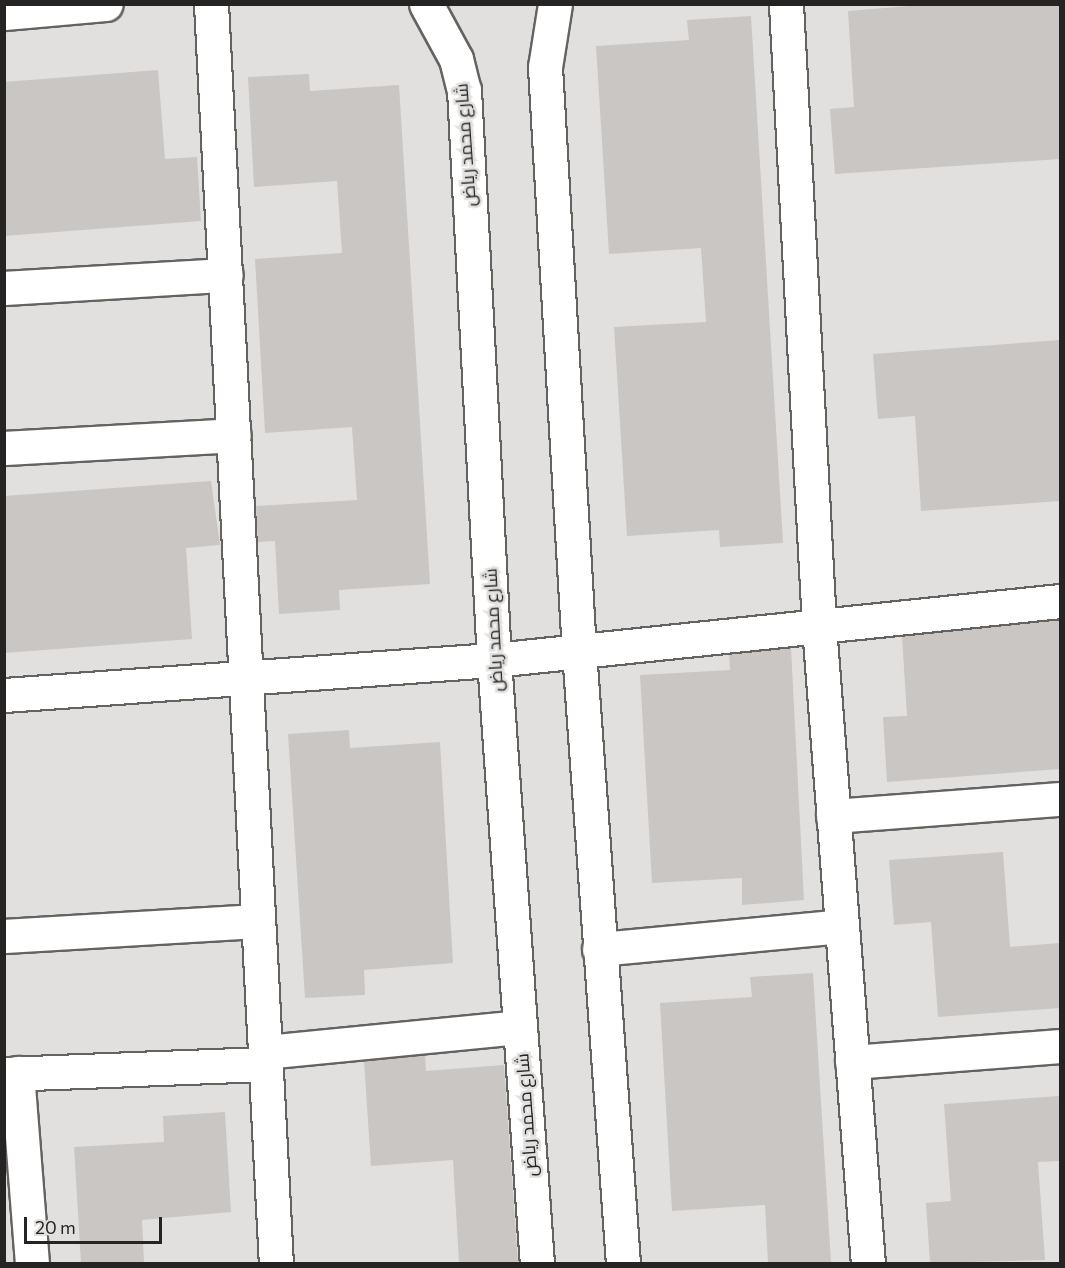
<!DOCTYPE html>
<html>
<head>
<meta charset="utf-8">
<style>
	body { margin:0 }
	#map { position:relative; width:1065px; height:1268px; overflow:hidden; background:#e2e0de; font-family:Commissioner,Cairo,sans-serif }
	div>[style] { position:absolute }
	.building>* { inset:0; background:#c9c6c4 }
	.roads { filter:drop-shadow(2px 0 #646360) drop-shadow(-2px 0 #646360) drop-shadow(0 2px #646360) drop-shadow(0 -2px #646360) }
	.minor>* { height:33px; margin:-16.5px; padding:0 16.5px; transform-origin:16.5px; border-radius:16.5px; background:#fff }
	span { translate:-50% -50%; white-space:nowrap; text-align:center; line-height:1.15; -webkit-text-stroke:5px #e2e0de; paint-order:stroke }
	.street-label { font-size:18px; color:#252423 }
	.frame { position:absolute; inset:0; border:6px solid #252423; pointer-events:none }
	.scale { position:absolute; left:24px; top:1217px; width:138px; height:27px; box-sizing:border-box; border:3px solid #252423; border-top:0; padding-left:8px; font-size:18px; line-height:21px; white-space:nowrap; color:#252423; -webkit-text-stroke:4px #e2e0de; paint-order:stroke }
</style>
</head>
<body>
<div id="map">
	<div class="building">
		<div style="clip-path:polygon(933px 4px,1060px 4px,1060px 159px,835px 174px,830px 109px,854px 107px,848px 11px)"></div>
		<div style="clip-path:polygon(751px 16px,783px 543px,720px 547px,719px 530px,627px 536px,614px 327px,706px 322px,701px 248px,609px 254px,596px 46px,689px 40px,687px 20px)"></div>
		<div style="clip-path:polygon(158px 70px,165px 159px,197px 157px,201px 221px,4px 236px,4px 82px)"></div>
		<div style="clip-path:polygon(309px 74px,310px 91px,399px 85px,430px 584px,339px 590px,340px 610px,279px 614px,275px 541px,258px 542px,256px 506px,357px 500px,352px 427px,265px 433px,255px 259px,342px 253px,337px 181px,254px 187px,248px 77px)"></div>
		<div style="clip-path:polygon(1060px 340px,1060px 501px,921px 511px,915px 416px,878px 419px,873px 354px)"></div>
		<div style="clip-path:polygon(211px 481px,220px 545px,186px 548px,192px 639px,4px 653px,4px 496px)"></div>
		<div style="clip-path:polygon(1060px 620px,1060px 769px,887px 782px,883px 717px,907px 716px,902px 636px)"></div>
		<div style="clip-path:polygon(791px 648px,804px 900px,742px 905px,742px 878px,652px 883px,640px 675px,730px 670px,729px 654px)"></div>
		<div style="clip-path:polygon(349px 730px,350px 748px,440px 742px,453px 963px,364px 970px,365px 995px,305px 998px,288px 734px)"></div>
		<div style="clip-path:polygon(1003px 852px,1010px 947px,1060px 943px,1060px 1008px,938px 1017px,931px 922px,894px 925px,889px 860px)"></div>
		<div style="clip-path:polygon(813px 973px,831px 1263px,768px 1263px,765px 1205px,672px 1211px,660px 1003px,752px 997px,750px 977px)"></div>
		<div style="clip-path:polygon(425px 1055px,426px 1071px,504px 1065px,518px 1263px,459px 1263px,453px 1160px,371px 1166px,364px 1061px)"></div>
		<div style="clip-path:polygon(1060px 1096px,1060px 1161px,1038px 1162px,1045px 1260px,930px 1263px,926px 1203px,951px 1201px,944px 1104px)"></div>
		<div style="clip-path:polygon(225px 1112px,231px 1212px,142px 1220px,144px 1263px,81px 1263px,74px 1147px,164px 1142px,163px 1116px)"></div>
	</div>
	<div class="roads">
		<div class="minor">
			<div style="left:211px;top:4px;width:1262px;rotate:87.05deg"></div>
			<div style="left:426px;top:4px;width:63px;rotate:61.4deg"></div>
			<div style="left:456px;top:59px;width:32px;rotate:76deg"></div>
			<div style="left:464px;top:90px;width:571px;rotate:86.99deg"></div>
			<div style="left:494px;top:660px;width:606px;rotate:85.93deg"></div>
			<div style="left:555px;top:4px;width:64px;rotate:99deg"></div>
			<div style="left:545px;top:67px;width:585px;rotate:86.67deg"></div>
			<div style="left:579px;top:651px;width:615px;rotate:85.89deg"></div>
			<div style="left:786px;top:4px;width:623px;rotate:86.96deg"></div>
			<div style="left:819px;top:626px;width:640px;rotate:85.61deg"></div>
			<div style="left:4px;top:13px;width:102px;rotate:-5deg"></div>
			<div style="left:4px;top:288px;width:222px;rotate:-3.4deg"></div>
			<div style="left:4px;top:448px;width:230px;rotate:-3.2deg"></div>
			<div style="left:4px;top:695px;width:491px;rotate:-4.1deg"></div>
			<div style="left:494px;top:660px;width:569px;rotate:-5.95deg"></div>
			<div style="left:833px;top:816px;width:228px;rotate:-4.3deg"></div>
			<div style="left:4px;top:936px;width:254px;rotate:-3.4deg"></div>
			<div style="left:599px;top:949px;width:243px;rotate:-5.4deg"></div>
			<div style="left:265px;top:1052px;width:256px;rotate:-5.6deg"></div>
			<div style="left:852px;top:1062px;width:209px;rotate:-4.4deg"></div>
			<div style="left:17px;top:1073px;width:192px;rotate:85.5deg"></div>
			<div style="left:4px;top:1074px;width:262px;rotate:-2.2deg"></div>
		</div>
	</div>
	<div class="street-label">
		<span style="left:465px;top:145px;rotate:-94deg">شارع محمد رياض</span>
		<span style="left:493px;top:630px;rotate:-93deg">شارع محمد رياض</span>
		<span style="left:526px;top:1115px;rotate:-94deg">شارع محمد رياض</span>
	</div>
	<div class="frame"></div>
	<div class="scale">20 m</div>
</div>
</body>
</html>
